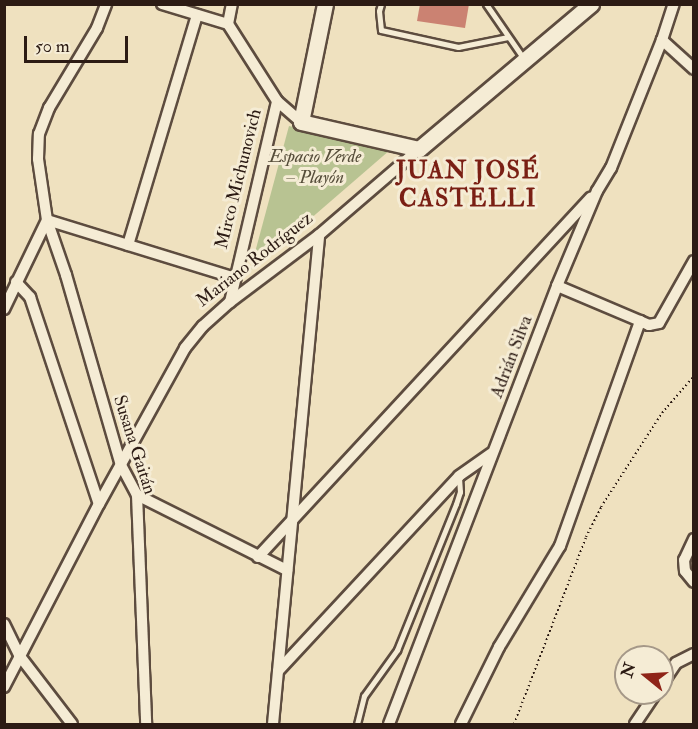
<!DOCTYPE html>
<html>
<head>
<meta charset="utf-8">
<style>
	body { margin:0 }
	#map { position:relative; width:698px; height:729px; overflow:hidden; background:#efe1bf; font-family:"IM FELL Double Pica",serif }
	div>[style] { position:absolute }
	.green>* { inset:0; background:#b8c392 }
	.building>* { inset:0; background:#cb8272 }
	.path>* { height:2px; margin-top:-1px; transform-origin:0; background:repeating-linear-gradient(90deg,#2c1b14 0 1.5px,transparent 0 4.5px) }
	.roads { filter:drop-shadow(2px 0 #5d4c3f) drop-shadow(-2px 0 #5d4c3f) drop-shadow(0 2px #5d4c3f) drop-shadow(0 -2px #5d4c3f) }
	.lane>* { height:5px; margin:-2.5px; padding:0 2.5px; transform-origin:2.5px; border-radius:2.5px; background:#f5ecd5 }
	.street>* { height:10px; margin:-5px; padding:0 5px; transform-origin:5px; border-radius:5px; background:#f5ecd5 }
	.secondary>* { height:15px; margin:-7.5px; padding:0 7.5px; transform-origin:7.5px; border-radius:7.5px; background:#f5ecd5 }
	span { translate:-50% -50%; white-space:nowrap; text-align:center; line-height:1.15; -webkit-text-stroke:6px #f5ecd5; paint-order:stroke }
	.park-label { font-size:18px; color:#564d3a; font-style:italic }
	.street-label { font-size:18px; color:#2c1b14 }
	.district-label { font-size:24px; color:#7a1f14; font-weight:700; letter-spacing:1.5px }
	.frame { position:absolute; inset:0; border:6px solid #2c1b14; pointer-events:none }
	.north { position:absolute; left:614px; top:645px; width:60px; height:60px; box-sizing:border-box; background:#f5ecd5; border:2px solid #a59888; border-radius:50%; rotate:288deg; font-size:16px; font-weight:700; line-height:24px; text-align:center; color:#2c1b14 }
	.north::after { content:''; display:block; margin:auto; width:21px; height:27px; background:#8f2418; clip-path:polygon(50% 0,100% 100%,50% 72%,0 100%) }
	.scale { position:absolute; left:24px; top:36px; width:104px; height:27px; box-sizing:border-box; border:3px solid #2c1b14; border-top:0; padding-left:8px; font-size:18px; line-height:21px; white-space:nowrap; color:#2c1b14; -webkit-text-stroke:4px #f5ecd5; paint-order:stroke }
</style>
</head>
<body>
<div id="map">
	<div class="green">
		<div style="clip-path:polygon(289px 126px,390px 150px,250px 271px)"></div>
	</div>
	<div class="building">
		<div style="clip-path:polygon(420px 4px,469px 4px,465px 28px,417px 21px)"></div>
	</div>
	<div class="path">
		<div style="left:514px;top:724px;width:200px;rotate:-68.9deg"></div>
		<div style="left:586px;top:537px;width:34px;rotate:-63deg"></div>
		<div style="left:601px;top:507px;width:112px;rotate:-57deg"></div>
		<div style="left:662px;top:413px;width:49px;rotate:-49.1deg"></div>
	</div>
	<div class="roads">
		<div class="lane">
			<div style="left:381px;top:4px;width:7px;rotate:106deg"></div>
			<div style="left:379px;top:11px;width:19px;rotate:84deg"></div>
			<div style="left:381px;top:30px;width:79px;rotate:12.4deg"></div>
			<div style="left:458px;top:47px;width:51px;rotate:-11.3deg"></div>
			<div style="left:486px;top:4px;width:67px;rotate:55.4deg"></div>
			<div style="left:357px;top:724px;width:29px;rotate:-76deg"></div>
			<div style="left:364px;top:696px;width:57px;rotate:-54.3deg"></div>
			<div style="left:397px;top:650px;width:157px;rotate:-68deg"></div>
			<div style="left:456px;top:504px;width:13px;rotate:-72deg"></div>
			<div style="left:460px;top:492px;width:15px;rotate:-94deg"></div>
		</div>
		<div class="street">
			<div style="left:162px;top:4px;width:69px;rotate:16.9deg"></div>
			<div style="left:228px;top:24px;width:91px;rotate:57.5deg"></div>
			<div style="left:277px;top:101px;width:32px;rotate:41deg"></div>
			<div style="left:228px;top:24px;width:20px;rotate:-79deg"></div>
			<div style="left:662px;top:40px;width:43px;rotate:42.2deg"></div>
			<div style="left:47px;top:220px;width:58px;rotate:70.9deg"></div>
			<div style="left:66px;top:275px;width:198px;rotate:73.9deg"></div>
			<div style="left:121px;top:465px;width:34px;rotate:62deg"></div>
			<div style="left:137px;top:495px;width:229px;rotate:87.7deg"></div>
			<div style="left:47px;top:220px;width:197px;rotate:17.1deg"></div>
			<div style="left:128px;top:245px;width:240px;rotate:-73.3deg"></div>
			<div style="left:16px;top:282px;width:21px;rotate:47deg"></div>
			<div style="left:30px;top:297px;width:218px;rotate:71.6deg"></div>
			<div style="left:230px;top:302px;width:206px;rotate:-76.8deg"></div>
			<div style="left:4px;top:309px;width:99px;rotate:-64.2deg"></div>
			<div style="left:47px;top:220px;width:62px;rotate:-98.4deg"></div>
			<div style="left:38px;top:159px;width:25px;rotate:-88deg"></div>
			<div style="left:39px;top:134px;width:28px;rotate:-69deg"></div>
			<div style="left:49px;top:108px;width:93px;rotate:-59deg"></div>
			<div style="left:97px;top:28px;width:26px;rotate:-69deg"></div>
			<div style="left:640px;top:321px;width:10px;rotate:24deg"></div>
			<div style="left:649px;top:325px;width:10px;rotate:-11deg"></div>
			<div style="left:659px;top:323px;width:71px;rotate:-60.6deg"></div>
			<div style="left:137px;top:495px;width:168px;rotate:26.6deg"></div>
			<div style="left:694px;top:539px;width:23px;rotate:115deg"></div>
			<div style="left:684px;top:560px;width:11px;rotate:85deg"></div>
			<div style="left:685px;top:571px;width:14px;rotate:51deg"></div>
			<div style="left:258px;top:557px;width:490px;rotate:-47.2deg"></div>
			<div style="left:4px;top:624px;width:34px;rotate:64deg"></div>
			<div style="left:19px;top:655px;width:87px;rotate:52.5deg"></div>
			<div style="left:278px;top:671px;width:266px;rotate:-47.1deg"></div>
			<div style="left:459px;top:476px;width:39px;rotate:-35deg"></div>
			<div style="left:662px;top:684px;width:25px;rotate:-56deg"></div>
			<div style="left:676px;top:663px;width:20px;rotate:-27deg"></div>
			<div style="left:4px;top:687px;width:206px;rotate:-62.6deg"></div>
			<div style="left:99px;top:504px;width:178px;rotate:-61.1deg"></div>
			<div style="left:185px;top:348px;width:28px;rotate:-51deg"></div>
			<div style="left:203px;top:326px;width:36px;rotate:-42deg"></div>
			<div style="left:230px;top:302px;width:111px;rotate:-37deg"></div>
			<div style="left:319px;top:235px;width:132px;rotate:-40.7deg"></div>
			<div style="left:273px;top:724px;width:491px;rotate:-84.6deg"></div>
			<div style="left:389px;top:724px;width:469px;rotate:-69deg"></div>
			<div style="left:557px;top:286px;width:103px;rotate:-67.2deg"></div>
			<div style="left:597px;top:191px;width:27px;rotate:-59deg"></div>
			<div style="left:611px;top:168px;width:138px;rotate:-68.3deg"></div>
			<div style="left:662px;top:40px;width:38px;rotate:-72deg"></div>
			<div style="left:461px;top:724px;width:86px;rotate:-63.7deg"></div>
			<div style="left:499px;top:647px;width:118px;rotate:-58.9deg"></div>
			<div style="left:560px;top:546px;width:239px;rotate:-70.4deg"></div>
			<div style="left:640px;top:321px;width:90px;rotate:-157.1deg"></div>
			<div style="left:635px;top:724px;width:37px;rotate:-56deg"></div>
		</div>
		<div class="secondary">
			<div style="left:325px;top:4px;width:120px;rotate:101.5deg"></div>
			<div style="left:301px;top:122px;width:121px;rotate:12.9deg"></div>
			<div style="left:419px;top:149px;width:225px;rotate:-40.1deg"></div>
		</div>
	</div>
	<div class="park-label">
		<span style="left:315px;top:168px">Espacio Verde<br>– Playón</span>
	</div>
	<div class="street-label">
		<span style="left:239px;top:179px;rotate:-76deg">Mirco Michunovich</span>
		<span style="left:255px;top:260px;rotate:-38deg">Mariano Rodríguez</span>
		<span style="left:512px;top:357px;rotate:-69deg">Adrián Silva</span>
		<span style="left:134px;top:445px;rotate:72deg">Susana Gaitán</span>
	</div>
	<div class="district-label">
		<span style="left:468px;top:185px">JUAN JOSÉ<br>CASTELLI</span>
	</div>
	<div class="frame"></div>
	<div class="north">N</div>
	<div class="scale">50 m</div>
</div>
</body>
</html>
